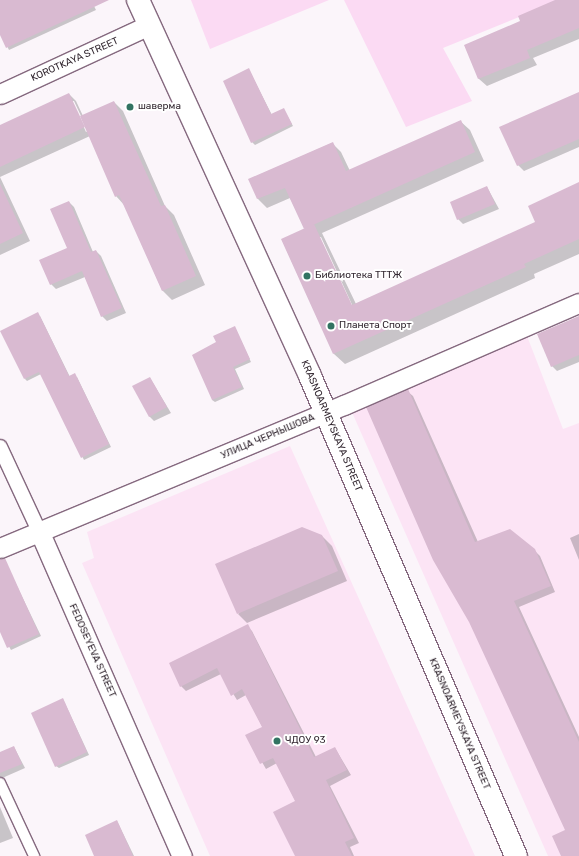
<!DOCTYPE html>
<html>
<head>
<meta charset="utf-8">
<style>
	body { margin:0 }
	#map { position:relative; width:579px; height:856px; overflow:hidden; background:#fbf5fa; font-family:Rubik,sans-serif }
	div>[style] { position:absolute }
	.built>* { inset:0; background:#fce4f5 }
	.green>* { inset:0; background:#fbdaf3 }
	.shadow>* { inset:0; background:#0003 }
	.building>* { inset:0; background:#d9bad1 }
	.roads { filter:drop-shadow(1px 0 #85697f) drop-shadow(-1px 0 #85697f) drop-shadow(0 1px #85697f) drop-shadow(0 -1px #85697f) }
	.service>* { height:10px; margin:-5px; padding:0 5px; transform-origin:5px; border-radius:5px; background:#fff }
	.pedestrian>* { height:14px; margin:-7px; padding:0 7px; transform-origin:7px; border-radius:7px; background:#fff }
	.minor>* { height:19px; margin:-9.5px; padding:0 9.5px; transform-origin:9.5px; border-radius:9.5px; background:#fff }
	.tertiary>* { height:22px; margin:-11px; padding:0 11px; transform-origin:11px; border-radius:11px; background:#fff }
	.dots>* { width:11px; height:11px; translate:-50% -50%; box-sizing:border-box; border:2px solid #fff; border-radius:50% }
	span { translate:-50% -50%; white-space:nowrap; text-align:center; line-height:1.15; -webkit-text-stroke:4px #fff; paint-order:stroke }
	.street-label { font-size:10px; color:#322730 }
	.poi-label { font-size:10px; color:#322730 }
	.left { translate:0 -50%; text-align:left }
</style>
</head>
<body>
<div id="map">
	<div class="built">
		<div style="clip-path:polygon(527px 336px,563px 429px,579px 423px,579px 856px,548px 856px,351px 410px)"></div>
		<div style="clip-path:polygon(290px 446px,475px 856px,210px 856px,82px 563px,94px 558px,87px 532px)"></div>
	</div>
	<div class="green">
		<div style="clip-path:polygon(191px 0,329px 0,210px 49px)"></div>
		<div style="clip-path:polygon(344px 0,561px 0,443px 48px,472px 101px,406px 127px)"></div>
	</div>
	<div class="shadow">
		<div style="clip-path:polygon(0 0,91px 0,96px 10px,9px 50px,0 32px)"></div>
		<div style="clip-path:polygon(557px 0,579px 0,579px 39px,533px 58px,537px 65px,487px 86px,479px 79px,465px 46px,521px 22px)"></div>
		<div style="clip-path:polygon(249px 70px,272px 115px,284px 110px,293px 126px,255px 145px,252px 142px)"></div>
		<div style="clip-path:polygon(evenodd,69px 94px,76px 101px,83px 116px,114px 102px,123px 111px,165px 206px,174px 215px,205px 285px,172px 300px,162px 290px,125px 206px,116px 196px,90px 136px,0 177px,30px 241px,0 255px,0 126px,69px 94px,72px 101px,74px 101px,88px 131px,86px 132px,72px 101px)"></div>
		<div style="clip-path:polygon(579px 94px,579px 147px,524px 171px,518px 165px)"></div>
		<div style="clip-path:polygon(evenodd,460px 121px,470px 130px,484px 161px,322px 233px,356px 304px,536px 223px,579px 183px,579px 254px,534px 274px,535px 278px,345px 364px,334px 354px,282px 240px,306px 229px,290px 198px,267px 208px,258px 199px,250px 179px,332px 143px,341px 152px,350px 171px,460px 121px,319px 237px,321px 237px,354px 309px,353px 310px,319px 237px)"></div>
		<div style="clip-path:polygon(487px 187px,499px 209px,463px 224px,458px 219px)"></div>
		<div style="clip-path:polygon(69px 202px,74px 207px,93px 252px,96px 251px,101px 256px,126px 313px,107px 321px,102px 316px,85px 277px,56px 289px,51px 284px,68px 249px)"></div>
		<div style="clip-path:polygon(40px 316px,70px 377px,77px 377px,111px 447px,84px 460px,41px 374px,27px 381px,25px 379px)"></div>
		<div style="clip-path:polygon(579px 318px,579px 362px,557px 371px,552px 366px)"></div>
		<div style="clip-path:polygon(235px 328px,251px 362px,235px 369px,244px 389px,215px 402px,212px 400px,218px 343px)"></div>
		<div style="clip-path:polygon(150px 378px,171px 413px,154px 421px,149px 416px)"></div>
		<div style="clip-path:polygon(407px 391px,413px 396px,478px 542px,534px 550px,540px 556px,555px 592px,519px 607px,579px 737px,579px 856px,562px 856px,566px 830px)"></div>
		<div style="clip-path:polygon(579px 534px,579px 560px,570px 538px)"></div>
		<div style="clip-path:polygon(322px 536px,332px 546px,347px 581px,247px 623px,238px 614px)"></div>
		<div style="clip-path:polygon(4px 559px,41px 636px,11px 650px,0 630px,0 561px)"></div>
		<div style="clip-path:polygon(247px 626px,252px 631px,316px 757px,335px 748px,351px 775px,330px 786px,359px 843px,350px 847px,354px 856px,296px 856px,296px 802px,277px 763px,266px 769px,247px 736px,263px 728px,246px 695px,237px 700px,221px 674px,186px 691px,181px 686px)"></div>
		<div style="clip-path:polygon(63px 699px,89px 755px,59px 768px,56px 766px)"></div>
		<div style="clip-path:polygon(14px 747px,25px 768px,0 779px,0 753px)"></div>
		<div style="clip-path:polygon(0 807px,13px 838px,0 843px)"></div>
		<div style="clip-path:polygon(117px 821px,134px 856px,96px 856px)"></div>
	</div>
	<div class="building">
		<div style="clip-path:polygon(0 0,109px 0,6px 48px,0 35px)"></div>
		<div style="clip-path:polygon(555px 0,579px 0,579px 28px,527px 50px,530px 58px,478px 79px,464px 45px,520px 21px,518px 16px)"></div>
		<div style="clip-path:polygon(249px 68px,271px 114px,284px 108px,292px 124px,251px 143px,223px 81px)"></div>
		<div style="clip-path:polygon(579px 92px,579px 139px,517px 166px,499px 127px)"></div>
		<div style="clip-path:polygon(69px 93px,85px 127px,0 167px,0 125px)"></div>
		<div style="clip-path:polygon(114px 101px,161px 206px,165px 205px,196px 276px,162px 291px,119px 195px,115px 197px,80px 116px)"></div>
		<div style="clip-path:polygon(461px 120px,475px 152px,304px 229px,285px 188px,257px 199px,248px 179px,333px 142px,346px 171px)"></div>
		<div style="clip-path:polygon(579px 182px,579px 239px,524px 264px,526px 267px,333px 354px,281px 239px,314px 224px,352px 305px,535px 222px,528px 206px)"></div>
		<div style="clip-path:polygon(0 184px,23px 233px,0 244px)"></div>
		<div style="clip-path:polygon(487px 186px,495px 204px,457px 220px,450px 202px)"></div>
		<div style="clip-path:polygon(69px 201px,91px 252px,96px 250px,122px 308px,101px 317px,82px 271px,50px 285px,39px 260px,67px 248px,50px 209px)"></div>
		<div style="clip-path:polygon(38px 312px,69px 376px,75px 373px,109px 444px,81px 458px,39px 372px,24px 379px,0 331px)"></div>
		<div style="clip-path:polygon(579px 316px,579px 355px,551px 367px,537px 334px)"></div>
		<div style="clip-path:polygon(235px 326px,250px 359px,233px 367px,242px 387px,212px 400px,192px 355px,216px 342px,213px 336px)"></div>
		<div style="clip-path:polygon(150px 377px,167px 407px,149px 417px,132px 386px)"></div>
		<div style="clip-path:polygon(408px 389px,475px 542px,510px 529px,535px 549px,551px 586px,514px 601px,579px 742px,579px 856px,561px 856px,552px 836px,565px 830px,469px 622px,433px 560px,366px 407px)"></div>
		<div style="clip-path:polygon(302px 527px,322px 535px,338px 571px,237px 614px,215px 564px)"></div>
		<div style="clip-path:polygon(5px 558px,39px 634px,7px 648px,0 632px,0 559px)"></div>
		<div style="clip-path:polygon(248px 624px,314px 757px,335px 747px,347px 770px,326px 780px,354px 838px,345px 842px,352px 856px,295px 856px,273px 812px,295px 801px,273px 758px,260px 764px,245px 735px,262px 727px,242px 689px,231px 696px,217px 668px,180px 687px,169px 663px)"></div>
		<div style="clip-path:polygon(63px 698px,87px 752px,55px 767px,31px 713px)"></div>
		<div style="clip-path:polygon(14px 746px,22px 764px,0 773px,0 752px)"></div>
		<div style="clip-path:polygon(117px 820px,133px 856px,94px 856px,85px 835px)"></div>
	</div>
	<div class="roads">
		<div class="service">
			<div style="left:0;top:783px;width:81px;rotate:65deg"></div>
		</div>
		<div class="pedestrian">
			<div style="left:0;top:447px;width:95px;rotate:65.1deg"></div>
		</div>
		<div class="minor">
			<div style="left:0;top:94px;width:164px;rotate:-24.8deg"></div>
			<div style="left:40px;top:533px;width:353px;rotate:66.3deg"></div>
			<div style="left:0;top:548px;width:373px;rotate:-22.6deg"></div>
			<div style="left:344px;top:405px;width:256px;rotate:-23.5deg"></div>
		</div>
		<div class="tertiary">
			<div style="left:138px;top:0;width:413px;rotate:65.4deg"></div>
			<div style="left:310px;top:376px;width:522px;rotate:66.77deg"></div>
		</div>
	</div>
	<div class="dots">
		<div style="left:130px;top:107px;background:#327362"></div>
		<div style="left:307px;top:276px;background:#327362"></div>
		<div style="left:331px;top:326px;background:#327362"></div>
		<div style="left:277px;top:741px;background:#327362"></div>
	</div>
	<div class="street-label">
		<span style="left:75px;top:60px;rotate:-24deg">KOROTKAYA STREET</span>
		<span style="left:331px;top:426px;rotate:67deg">KRASNOARMEYSKAYA STREET</span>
		<span style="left:268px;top:437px;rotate:-23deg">УЛИЦА ЧЕРНЫШОВА</span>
		<span style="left:92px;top:651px;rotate:66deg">FEDOSEYEVA STREET</span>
		<span style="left:459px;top:724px;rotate:67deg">KRASNOARMEYSKAYA STREET</span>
	</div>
	<div class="poi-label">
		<span class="left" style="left:138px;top:107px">шаверма</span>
		<span class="left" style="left:315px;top:276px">Библиотека ТТТЖ</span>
		<span class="left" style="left:339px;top:326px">Планета Спорт</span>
		<span class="left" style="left:285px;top:741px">ЧДОУ 93</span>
	</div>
</div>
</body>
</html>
